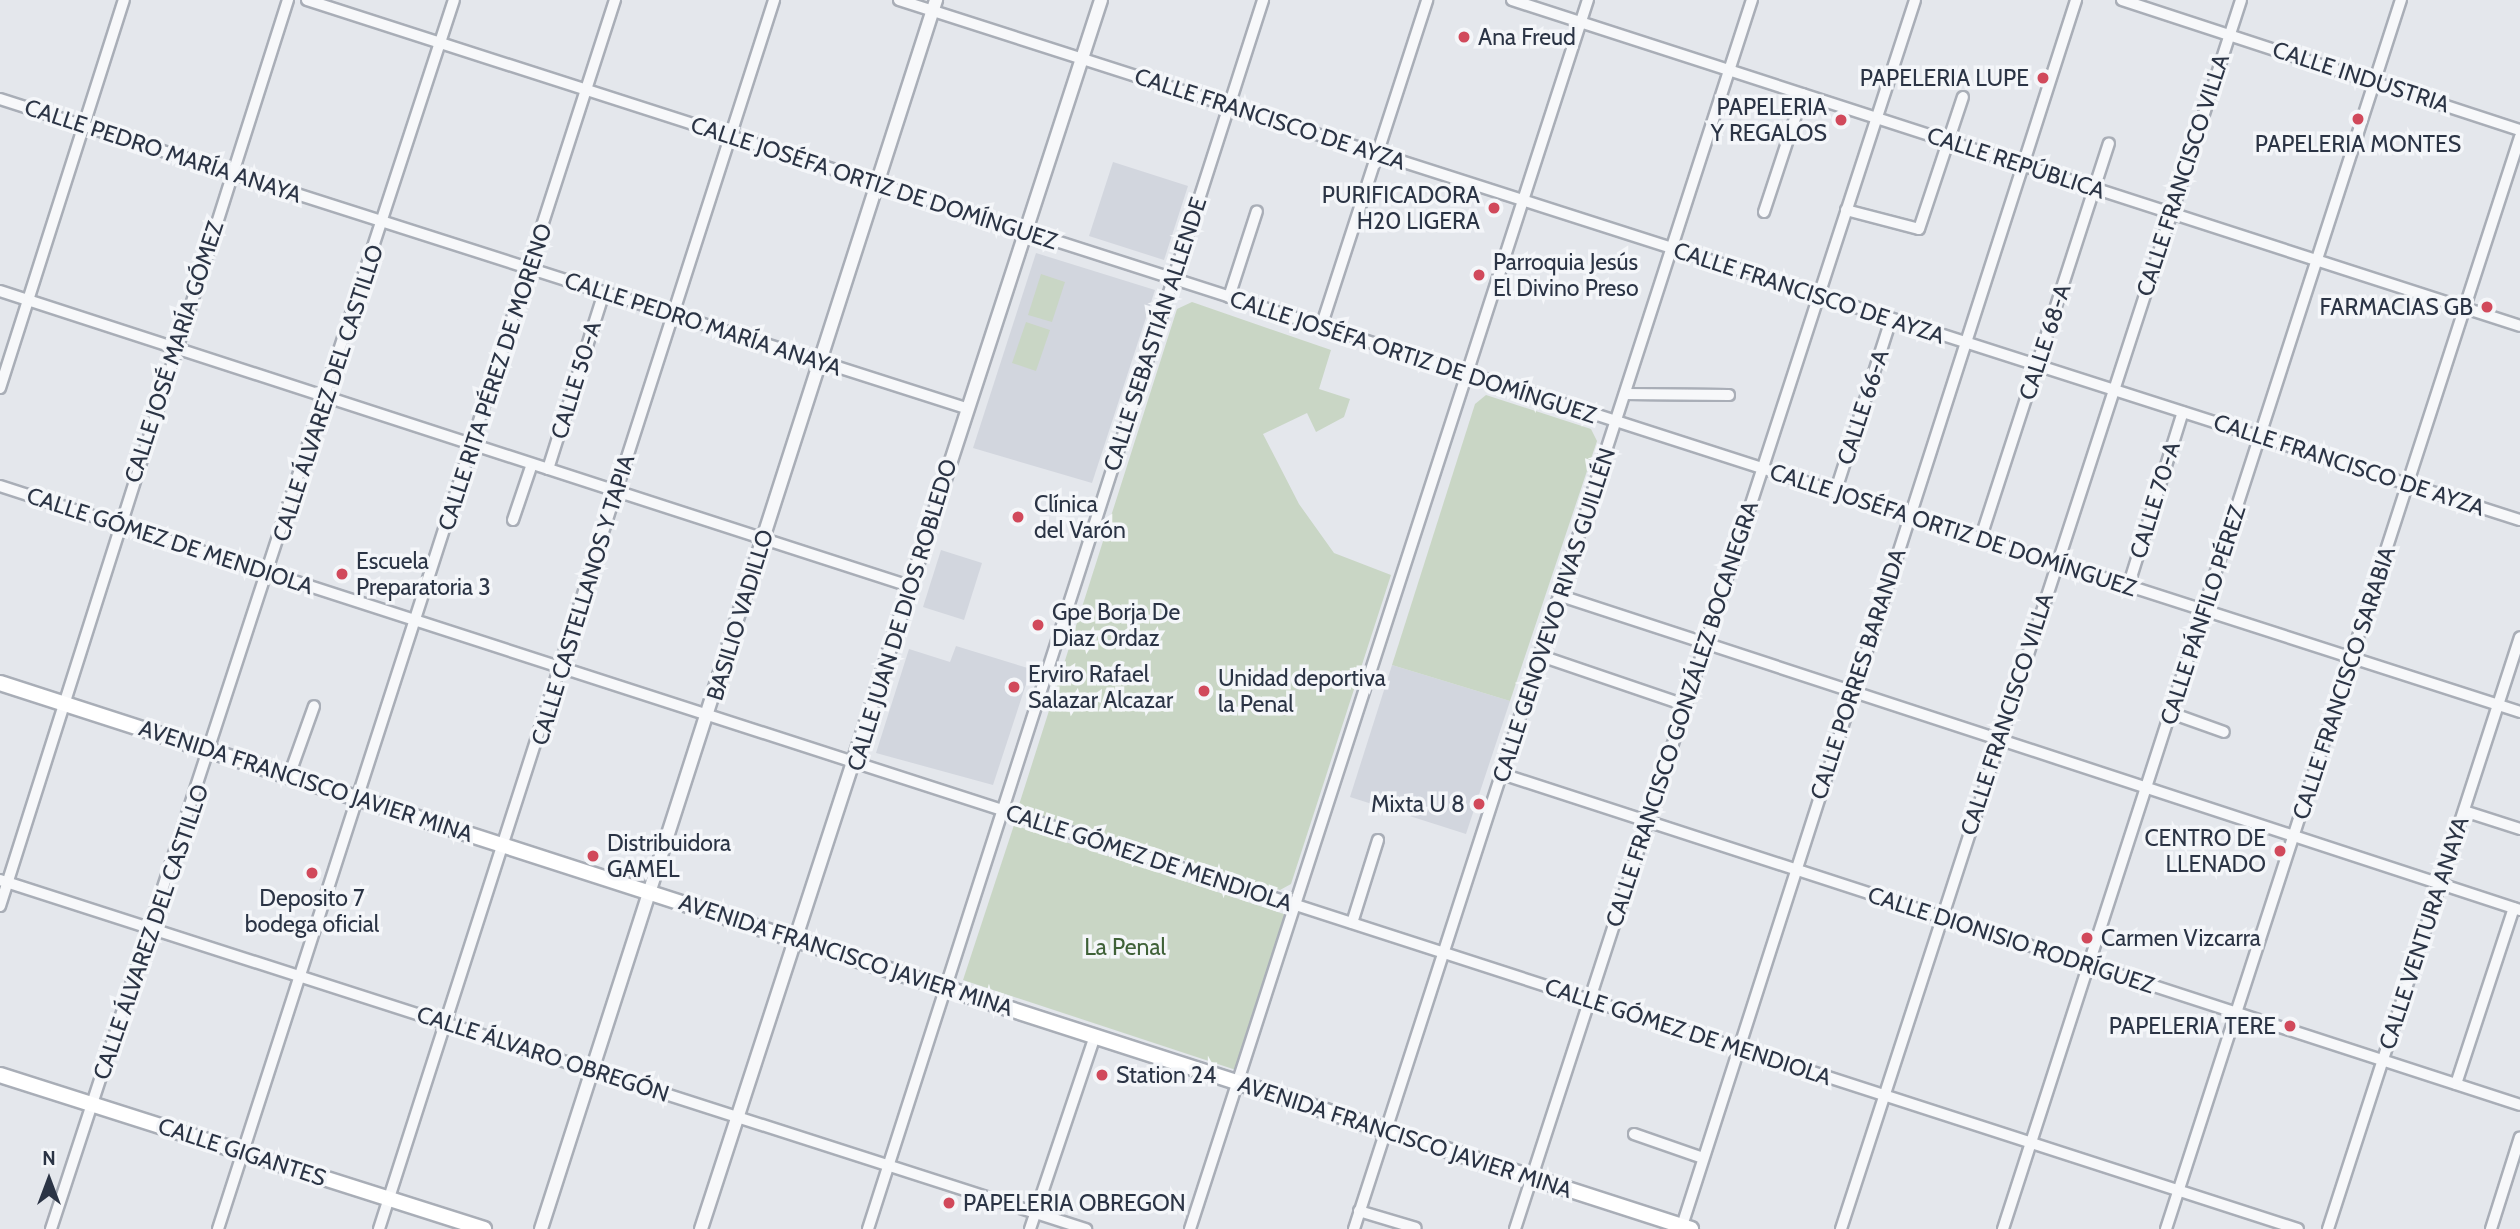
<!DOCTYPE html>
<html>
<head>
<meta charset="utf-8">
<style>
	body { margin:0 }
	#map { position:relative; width:2520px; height:1229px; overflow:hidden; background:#e4e7ec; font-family:Cabin,sans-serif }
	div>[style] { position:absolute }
	.built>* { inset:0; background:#d2d6de }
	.green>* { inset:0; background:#c9d6c5 }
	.roads { filter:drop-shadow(2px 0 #a9aeb7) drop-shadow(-2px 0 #a9aeb7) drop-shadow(0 2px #a9aeb7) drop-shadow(0 -2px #a9aeb7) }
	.minor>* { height:10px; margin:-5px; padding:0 5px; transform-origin:5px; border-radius:5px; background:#f7f8fa }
	.tertiary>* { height:12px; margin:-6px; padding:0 6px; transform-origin:6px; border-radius:6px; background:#f7f8fa }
	.secondary>* { height:14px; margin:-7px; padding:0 7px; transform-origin:7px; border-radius:7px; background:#fff }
	.dots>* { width:19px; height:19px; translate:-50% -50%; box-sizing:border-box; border:4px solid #f4f6f9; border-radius:50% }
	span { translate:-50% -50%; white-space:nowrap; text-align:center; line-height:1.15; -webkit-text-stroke:7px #f4f6f9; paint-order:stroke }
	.poi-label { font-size:23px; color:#2b3445 }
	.left { translate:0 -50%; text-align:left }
	.right { translate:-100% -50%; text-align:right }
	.street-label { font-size:23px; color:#2b3445 }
	.park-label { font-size:23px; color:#3f6138 }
	.north { position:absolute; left:14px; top:1145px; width:70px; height:70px; -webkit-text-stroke:5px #f4f6f9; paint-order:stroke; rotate:0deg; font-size:19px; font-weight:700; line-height:28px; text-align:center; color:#2b3445 }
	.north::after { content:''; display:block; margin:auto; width:24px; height:32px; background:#2b3445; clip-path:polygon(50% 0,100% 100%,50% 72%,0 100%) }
</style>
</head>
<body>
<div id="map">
	<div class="built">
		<div style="clip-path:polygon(1113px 162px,1188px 186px,1164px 260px,1089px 236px)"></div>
		<div style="clip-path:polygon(1036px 253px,1155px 290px,1092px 483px,973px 448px)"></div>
		<div style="clip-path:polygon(941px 550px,982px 563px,964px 620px,923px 607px)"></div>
		<div style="clip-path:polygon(956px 646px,1031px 669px,993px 785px,876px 753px,909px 649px,950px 662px)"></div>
		<div style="clip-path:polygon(1392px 665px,1510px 701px,1466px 834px,1350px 797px)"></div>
	</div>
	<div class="green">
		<div style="clip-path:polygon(1041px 274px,1065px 282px,1052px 322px,1028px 315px)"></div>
		<div style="clip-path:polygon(1192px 302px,1331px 350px,1319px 389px,1350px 399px,1344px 417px,1316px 432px,1307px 413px,1263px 434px,1299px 504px,1334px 553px,1391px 575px,1291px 884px,1280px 890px,1018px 808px,1177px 309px)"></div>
		<div style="clip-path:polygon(1026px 322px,1050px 330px,1036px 371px,1012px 363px)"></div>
		<div style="clip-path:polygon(1486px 395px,1591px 429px,1597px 441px,1510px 701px,1392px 665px,1475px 404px)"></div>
		<div style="clip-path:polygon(1014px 825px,1287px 915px,1236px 1070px,963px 980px)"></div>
	</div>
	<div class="roads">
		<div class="minor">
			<div style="left:307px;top:0;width:2325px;rotate:17.83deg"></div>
			<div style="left:899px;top:0;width:1702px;rotate:17.79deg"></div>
			<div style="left:1512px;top:0;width:1059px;rotate:17.92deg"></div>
			<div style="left:2122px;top:0;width:419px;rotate:18.1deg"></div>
			<div style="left:0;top:99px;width:1014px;rotate:17.74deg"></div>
			<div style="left:1846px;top:210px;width:75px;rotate:14.6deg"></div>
			<div style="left:1919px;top:229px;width:139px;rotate:-71.6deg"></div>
			<div style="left:1764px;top:212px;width:124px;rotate:-71.7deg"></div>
			<div style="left:0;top:291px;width:956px;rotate:17.98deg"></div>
			<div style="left:1229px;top:297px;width:90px;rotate:-72deg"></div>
			<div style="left:1321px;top:327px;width:344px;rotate:-72deg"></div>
			<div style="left:0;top:388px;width:407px;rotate:-72.3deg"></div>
			<div style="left:1625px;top:394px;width:104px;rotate:0.6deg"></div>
			<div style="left:548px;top:469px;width:186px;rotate:-72.4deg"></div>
			<div style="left:0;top:486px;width:2415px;rotate:17.92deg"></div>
			<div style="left:1835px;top:493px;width:182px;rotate:-72.1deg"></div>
			<div style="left:513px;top:520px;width:59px;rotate:-71.3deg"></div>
			<div style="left:1980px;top:540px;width:417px;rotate:-72deg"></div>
			<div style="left:2128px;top:587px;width:183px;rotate:-72.6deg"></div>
			<div style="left:1561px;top:596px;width:1009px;rotate:18.13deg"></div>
			<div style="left:1541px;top:656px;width:152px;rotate:18.8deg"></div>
			<div style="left:2171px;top:713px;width:56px;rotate:19.7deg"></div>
			<div style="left:1502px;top:774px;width:1070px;rotate:18.01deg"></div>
			<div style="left:289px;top:776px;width:74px;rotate:-70.3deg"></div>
			<div style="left:2464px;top:811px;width:59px;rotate:17.8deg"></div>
			<div style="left:0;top:880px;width:1141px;rotate:17.82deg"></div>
			<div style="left:0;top:906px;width:951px;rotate:-72.37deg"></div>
			<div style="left:1352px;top:923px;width:87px;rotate:-72.6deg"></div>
			<div style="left:2456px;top:1084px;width:185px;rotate:-71.8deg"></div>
			<div style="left:1634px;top:1134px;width:73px;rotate:19.2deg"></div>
			<div style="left:1359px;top:1211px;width:59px;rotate:16.6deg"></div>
			<div style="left:51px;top:1229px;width:1293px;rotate:-71.85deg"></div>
			<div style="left:218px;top:1229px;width:1292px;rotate:-72.1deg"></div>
			<div style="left:379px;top:1229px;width:1291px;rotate:-72.18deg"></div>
			<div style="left:868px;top:1229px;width:1291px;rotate:-72.18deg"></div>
			<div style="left:1030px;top:1229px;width:204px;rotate:-71.4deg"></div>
			<div style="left:1190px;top:1229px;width:1292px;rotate:-72.06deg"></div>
			<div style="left:1354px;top:1229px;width:1292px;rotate:-72.06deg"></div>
			<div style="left:1515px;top:1229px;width:1292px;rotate:-71.97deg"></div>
			<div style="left:1681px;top:1229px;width:1291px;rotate:-72.18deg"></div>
			<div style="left:1841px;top:1229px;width:1292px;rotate:-71.97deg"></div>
			<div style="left:2003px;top:1229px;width:1292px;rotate:-72.06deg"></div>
			<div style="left:2166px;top:1229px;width:1148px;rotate:-72.04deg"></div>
			<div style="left:2328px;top:1229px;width:622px;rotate:-72.03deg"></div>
			<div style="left:2491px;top:1229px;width:96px;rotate:-72.5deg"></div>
		</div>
		<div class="tertiary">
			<div style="left:541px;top:1229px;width:1291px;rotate:-72.18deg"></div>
			<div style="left:701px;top:1229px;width:1292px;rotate:-71.97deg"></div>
		</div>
		<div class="secondary">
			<div style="left:0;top:683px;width:1777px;rotate:17.89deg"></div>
			<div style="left:0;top:1075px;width:508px;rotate:17.65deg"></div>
		</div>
	</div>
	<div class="dots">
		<div style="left:1464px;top:37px;background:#d1495b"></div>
		<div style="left:2043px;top:78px;background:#d1495b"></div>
		<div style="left:2358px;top:119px;background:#d1495b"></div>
		<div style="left:1841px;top:120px;background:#d1495b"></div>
		<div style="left:1494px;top:208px;background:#d1495b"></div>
		<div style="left:1479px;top:275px;background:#d1495b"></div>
		<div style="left:2487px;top:307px;background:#d1495b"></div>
		<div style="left:1018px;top:517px;background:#d1495b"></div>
		<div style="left:342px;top:574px;background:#d1495b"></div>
		<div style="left:1038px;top:625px;background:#d1495b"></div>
		<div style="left:1014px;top:687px;background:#d1495b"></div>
		<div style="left:1204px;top:691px;background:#d1495b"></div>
		<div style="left:1479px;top:804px;background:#d1495b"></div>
		<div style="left:2280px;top:851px;background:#d1495b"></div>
		<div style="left:593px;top:856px;background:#d1495b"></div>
		<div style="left:312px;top:873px;background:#d1495b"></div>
		<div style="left:2087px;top:938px;background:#d1495b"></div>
		<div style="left:2290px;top:1026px;background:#d1495b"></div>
		<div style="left:1102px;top:1075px;background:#d1495b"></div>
		<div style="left:949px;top:1203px;background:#d1495b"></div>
	</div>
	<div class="poi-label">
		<span class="left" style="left:1478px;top:37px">Ana Freud</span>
		<span class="right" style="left:2029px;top:78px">PAPELERIA LUPE</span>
		<span class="right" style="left:1827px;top:120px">PAPELERIA<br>Y REGALOS</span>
		<span style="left:2358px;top:144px">PAPELERIA MONTES</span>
		<span class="right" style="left:1480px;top:208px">PURIFICADORA<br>H20 LIGERA</span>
		<span class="left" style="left:1493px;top:275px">Parroquia Jesús<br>El Divino Preso</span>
		<span class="right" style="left:2473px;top:307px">FARMACIAS GB</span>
		<span class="left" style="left:1034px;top:517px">Clínica<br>del Varón</span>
		<span class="left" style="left:356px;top:574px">Escuela<br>Preparatoria 3</span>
		<span class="left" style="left:1052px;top:625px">Gpe Borja De<br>Diaz Ordaz</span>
		<span class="left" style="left:1028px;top:687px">Erviro Rafael<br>Salazar Alcazar</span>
		<span class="left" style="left:1218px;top:691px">Unidad deportiva<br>la Penal</span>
		<span class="right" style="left:1465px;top:804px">Mixta U 8</span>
		<span class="right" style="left:2266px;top:851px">CENTRO DE<br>LLENADO</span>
		<span class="left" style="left:607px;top:856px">Distribuidora<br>GAMEL</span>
		<span style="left:312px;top:911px">Deposito 7<br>bodega oficial</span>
		<span class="left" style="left:2101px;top:938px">Carmen Vizcarra</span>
		<span class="right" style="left:2276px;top:1026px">PAPELERIA TERE</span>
		<span class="left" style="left:1116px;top:1075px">Station 24</span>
		<span class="left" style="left:963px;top:1203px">PAPELERIA OBREGON</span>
	</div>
	<div class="street-label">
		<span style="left:2361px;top:77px;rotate:18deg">CALLE INDUSTRIA</span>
		<span style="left:1270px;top:119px;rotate:18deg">CALLE FRANCISCO DE AYZA</span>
		<span style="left:163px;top:151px;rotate:18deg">CALLE PEDRO MARÍA ANAYA</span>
		<span style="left:2016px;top:163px;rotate:18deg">CALLE REPÚBLICA</span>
		<span style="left:2183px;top:175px;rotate:-72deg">CALLE FRANCISCO VILLA</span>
		<span style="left:874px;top:183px;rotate:18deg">CALLE JOSÉFA ORTIZ DE DOMÍNGUEZ</span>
		<span style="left:1809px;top:293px;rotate:18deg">CALLE FRANCISCO DE AYZA</span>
		<span style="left:703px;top:324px;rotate:18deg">CALLE PEDRO MARÍA ANAYA</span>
		<span style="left:1155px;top:334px;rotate:-72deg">CALLE SEBASTIÁN ALLENDE</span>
		<span style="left:2045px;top:342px;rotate:-72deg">CALLE 68-A</span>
		<span style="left:174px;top:352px;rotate:-72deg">CALLE JOSÉ MARÍA GÓMEZ</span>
		<span style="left:1413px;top:357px;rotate:18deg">CALLE JOSÉFA ORTIZ DE DOMÍNGUEZ</span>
		<span style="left:495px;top:377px;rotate:-72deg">CALLE RITA PÉREZ DE MORENO</span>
		<span style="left:576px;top:380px;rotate:-73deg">CALLE 50-A</span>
		<span style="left:328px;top:393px;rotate:-72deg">CALLE ÁLVAREZ DEL CASTILLO</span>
		<span style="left:1863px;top:407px;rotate:-72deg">CALLE 66-A</span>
		<span style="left:2349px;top:465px;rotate:18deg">CALLE FRANCISCO DE AYZA</span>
		<span style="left:2155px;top:500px;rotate:-73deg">CALLE 70-A</span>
		<span style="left:1953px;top:530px;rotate:18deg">CALLE JOSÉFA ORTIZ DE DOMÍNGUEZ</span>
		<span style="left:170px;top:541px;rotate:18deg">CALLE GÓMEZ DE MENDIOLA</span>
		<span style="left:583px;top:600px;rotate:-73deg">CALLE CASTELLANOS Y TAPIA</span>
		<span style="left:740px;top:615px;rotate:-73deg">BASILIO VADILLO</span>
		<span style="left:902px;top:615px;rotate:-73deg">CALLE JUAN DE DIOS ROBLEDO</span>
		<span style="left:1554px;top:615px;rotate:-72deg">CALLE GENOVEVO RIVAS GUILLÉN</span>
		<span style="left:2203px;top:615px;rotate:-72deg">CALLE PÁNFILO PÉREZ</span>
		<span style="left:1858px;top:674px;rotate:-72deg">CALLE PORRES BARANDA</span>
		<span style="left:2344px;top:683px;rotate:-72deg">CALLE FRANCISCO SARABIA</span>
		<span style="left:1682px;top:714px;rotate:-72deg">CALLE FRANCISCO GONZÁLEZ BOCANEGRA</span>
		<span style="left:2007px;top:714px;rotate:-72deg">CALLE FRANCISCO VILLA</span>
		<span style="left:306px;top:781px;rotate:18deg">AVENIDA FRANCISCO JAVIER MINA</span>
		<span style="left:1149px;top:858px;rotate:18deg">CALLE GÓMEZ DE MENDIOLA</span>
		<span style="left:151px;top:932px;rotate:-71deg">CALLE ÁLVAREZ DEL CASTILLO</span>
		<span style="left:2424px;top:933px;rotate:-72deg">CALLE VENTURA ANAYA</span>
		<span style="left:2011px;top:940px;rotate:18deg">CALLE DIONISIO RODRÍGUEZ</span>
		<span style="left:846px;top:955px;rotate:18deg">AVENIDA FRANCISCO JAVIER MINA</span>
		<span style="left:1688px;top:1032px;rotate:18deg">CALLE GÓMEZ DE MENDIOLA</span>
		<span style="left:543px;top:1054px;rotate:18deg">CALLE ÁLVARO OBREGÓN</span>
		<span style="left:1405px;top:1137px;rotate:18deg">AVENIDA FRANCISCO JAVIER MINA</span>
		<span style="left:242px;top:1152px;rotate:18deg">CALLE GIGANTES</span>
	</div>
	<div class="park-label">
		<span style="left:1125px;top:947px">La Penal</span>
	</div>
	<div class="north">N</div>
</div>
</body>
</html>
